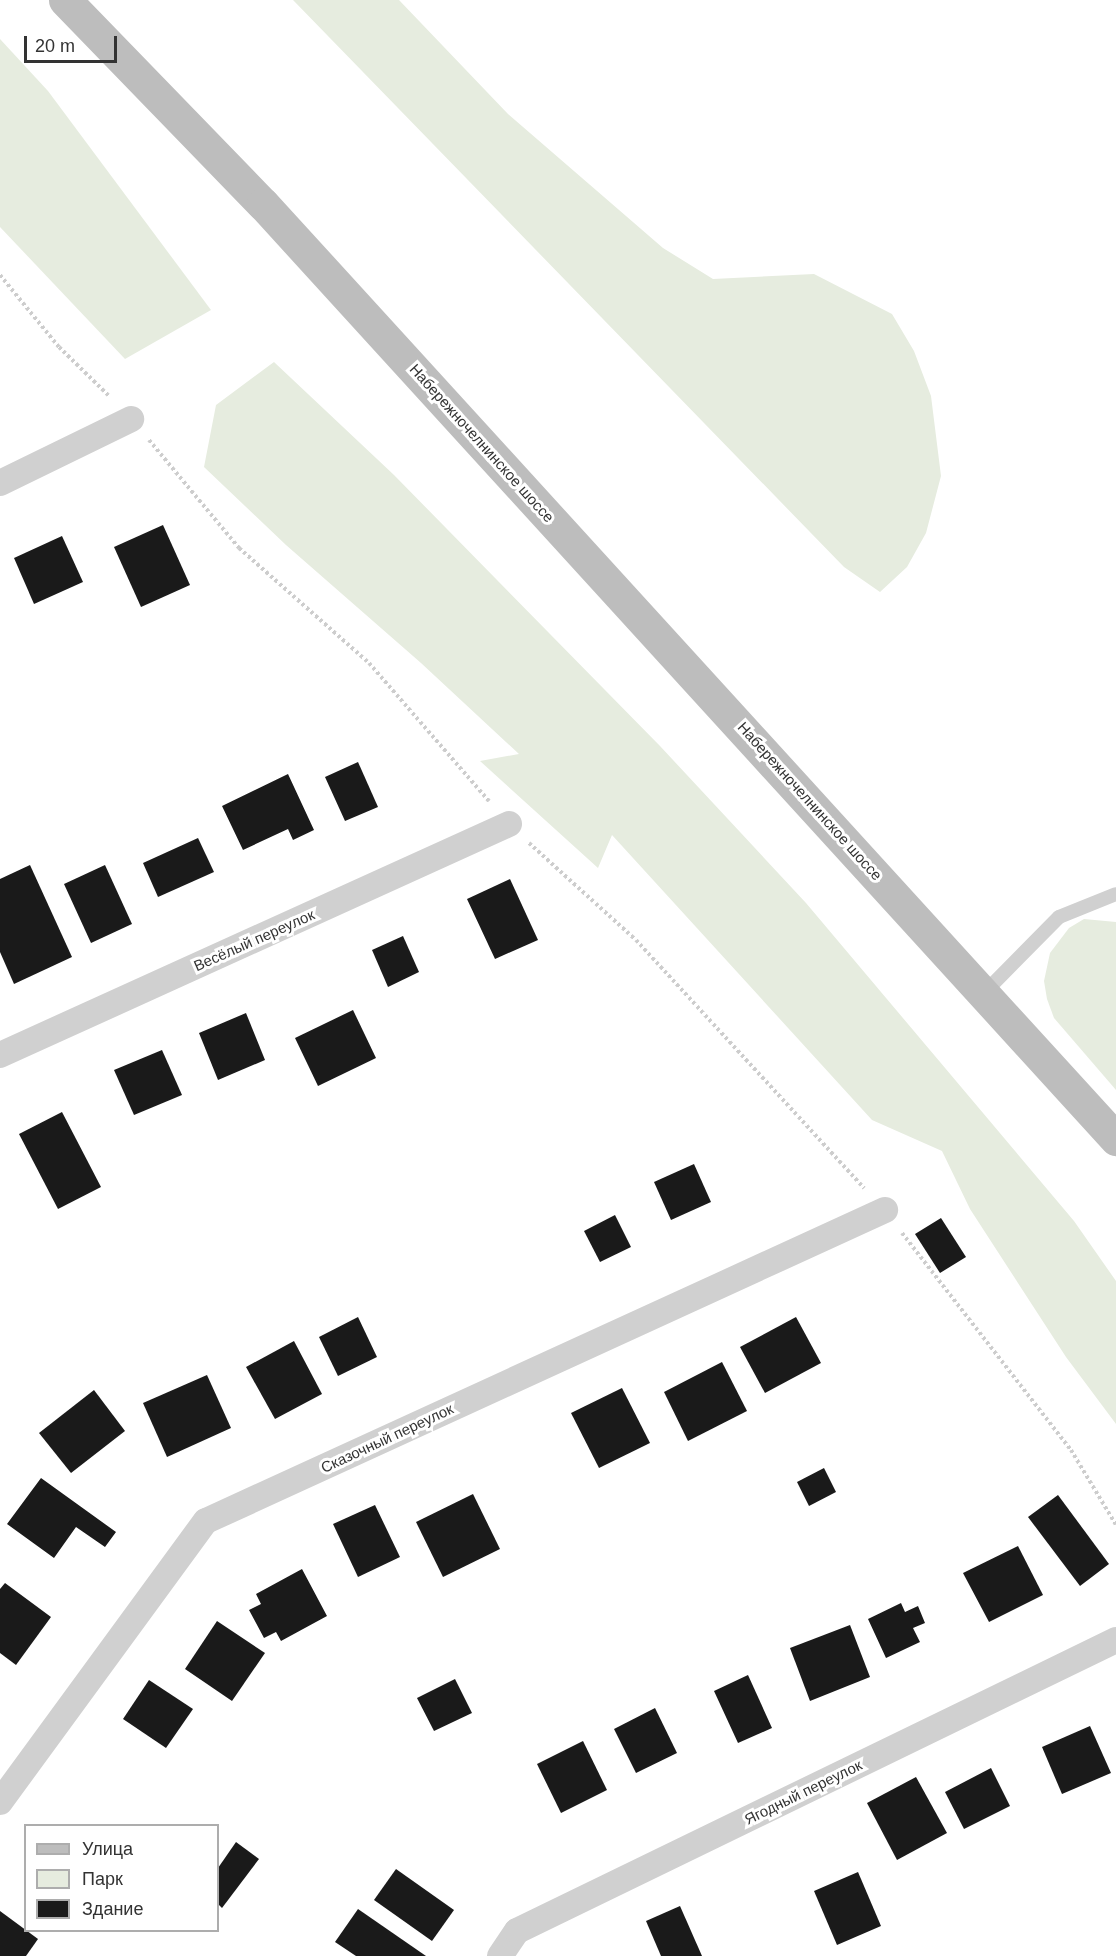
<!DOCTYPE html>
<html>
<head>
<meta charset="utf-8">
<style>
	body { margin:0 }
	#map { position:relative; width:1116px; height:1956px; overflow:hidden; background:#fff; font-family:Arial,sans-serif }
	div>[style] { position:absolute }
	.green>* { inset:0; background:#e6ecdf }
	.building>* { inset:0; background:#1a1a1a }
	.path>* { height:4px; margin-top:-2px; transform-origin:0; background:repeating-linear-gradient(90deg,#cdcdcd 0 3px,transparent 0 6px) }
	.service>* { height:14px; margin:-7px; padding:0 7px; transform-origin:7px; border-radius:7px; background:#d0d0d0 }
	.minor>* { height:26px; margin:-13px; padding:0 13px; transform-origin:13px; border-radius:13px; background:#d0d0d0 }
	.secondary>* { height:33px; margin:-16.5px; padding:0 16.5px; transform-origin:16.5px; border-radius:16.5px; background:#bdbdbd }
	span { translate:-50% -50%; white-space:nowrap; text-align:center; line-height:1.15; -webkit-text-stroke:6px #fff; paint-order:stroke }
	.street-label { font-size:15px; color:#333 }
	.legend { position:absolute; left:24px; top:1824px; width:195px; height:108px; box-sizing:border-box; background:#fff; border:2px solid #adadad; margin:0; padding:8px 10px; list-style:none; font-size:18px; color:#333 }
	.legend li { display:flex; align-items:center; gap:12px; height:30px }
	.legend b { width:30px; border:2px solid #adadad }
	.scale { position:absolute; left:24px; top:36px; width:93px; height:27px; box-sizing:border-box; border:3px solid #333; border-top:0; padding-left:8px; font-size:18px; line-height:21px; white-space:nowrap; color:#333; -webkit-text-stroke:4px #fff; paint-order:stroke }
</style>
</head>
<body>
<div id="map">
	<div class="green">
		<div style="clip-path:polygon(293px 0,399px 0,508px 114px,663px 248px,713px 279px,814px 274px,892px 314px,914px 351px,931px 396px,941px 476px,926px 533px,907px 567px,880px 592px,844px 567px)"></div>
		<div style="clip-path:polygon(0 39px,48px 91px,211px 310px,125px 359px,0 227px)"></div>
		<div style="clip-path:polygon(274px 362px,394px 475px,660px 746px,806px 903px,1074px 1221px,1116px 1281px,1116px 1424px,1066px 1357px,970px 1209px,942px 1151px,872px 1120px,612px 835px,598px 868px,480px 761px,519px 754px,421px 663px,286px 545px,204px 467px,216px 405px)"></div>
		<div style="clip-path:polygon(1084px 919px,1116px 922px,1116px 1090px,1054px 1018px,1047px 999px,1044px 981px,1050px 953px,1069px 928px)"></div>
	</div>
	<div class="building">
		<div style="clip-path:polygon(163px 525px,190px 585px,141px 607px,114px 547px)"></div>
		<div style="clip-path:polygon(62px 536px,83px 582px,34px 604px,14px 558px)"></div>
		<div style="clip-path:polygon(358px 762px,378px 807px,345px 821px,325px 777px)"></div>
		<div style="clip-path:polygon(288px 774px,314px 830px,293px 840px,288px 829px,243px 850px,222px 806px)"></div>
		<div style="clip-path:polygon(198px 838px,214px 872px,158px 897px,143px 863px)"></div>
		<div style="clip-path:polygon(30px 865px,72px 957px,14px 984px,0 952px,0 879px)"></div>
		<div style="clip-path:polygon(105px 865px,132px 924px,91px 943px,64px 884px)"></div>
		<div style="clip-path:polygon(510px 879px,538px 940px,495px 959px,467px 899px)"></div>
		<div style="clip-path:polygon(403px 936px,419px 972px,388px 987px,372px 950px)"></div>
		<div style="clip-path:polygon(353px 1010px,376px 1058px,318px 1086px,295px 1038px)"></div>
		<div style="clip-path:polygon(246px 1013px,265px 1060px,218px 1080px,199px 1033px)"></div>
		<div style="clip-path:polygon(162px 1050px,182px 1095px,134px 1115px,114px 1070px)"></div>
		<div style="clip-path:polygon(62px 1112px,101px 1187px,58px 1209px,19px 1134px)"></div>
		<div style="clip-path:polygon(694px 1164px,711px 1202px,671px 1220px,654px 1182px)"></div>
		<div style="clip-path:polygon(615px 1215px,631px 1247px,600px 1262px,584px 1231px)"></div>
		<div style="clip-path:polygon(941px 1218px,966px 1257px,940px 1273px,915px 1234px)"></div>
		<div style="clip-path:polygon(358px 1317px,377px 1357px,338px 1376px,319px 1337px)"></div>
		<div style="clip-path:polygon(796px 1317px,821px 1363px,765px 1393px,740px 1347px)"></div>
		<div style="clip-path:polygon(294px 1341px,322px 1394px,275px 1419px,246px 1367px)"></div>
		<div style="clip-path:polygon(722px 1362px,747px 1411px,688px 1441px,664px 1392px)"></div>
		<div style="clip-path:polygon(207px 1375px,231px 1428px,167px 1457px,143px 1403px)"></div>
		<div style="clip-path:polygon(622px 1388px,650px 1443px,599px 1468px,571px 1413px)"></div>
		<div style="clip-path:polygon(94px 1390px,125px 1431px,71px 1473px,39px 1433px)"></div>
		<div style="clip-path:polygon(824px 1468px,836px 1492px,809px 1506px,797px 1482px)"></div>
		<div style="clip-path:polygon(41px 1478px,116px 1532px,105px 1547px,76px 1527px,54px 1558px,7px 1524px)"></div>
		<div style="clip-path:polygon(473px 1494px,500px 1549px,443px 1577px,416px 1522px)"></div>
		<div style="clip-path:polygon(1058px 1495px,1109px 1564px,1080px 1586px,1028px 1517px)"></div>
		<div style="clip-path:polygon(375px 1505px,400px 1557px,358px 1577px,333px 1524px)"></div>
		<div style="clip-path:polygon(1018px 1546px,1043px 1595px,989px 1622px,963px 1573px)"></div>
		<div style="clip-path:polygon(302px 1569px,327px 1616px,281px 1641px,276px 1632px,264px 1638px,249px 1610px,261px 1604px,256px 1594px)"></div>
		<div style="clip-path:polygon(5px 1583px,51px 1617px,16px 1665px,0 1653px,0 1589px)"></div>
		<div style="clip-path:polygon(901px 1603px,905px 1612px,918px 1606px,925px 1623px,913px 1628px,920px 1642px,886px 1658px,868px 1619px)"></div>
		<div style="clip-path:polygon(217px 1621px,265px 1653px,232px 1701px,185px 1669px)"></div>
		<div style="clip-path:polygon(850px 1625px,870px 1677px,810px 1701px,790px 1648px)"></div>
		<div style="clip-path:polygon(748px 1675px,772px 1728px,738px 1743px,714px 1691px)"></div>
		<div style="clip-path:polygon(455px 1679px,472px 1713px,434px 1731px,417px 1698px)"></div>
		<div style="clip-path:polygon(149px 1680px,193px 1709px,166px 1748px,123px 1719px)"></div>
		<div style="clip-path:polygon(655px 1708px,677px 1753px,636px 1773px,614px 1729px)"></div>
		<div style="clip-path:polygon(1090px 1726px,1111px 1773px,1062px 1794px,1042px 1747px)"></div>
		<div style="clip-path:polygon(583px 1741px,607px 1790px,561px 1813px,537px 1764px)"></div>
		<div style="clip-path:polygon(991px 1768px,1010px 1806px,964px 1829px,945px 1792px)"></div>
		<div style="clip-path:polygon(916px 1777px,947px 1833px,897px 1860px,867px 1803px)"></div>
		<div style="clip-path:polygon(236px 1842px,259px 1859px,222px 1908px,218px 1904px,218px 1868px)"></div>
		<div style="clip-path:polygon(396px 1869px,454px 1910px,432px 1941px,374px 1900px)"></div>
		<div style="clip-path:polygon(858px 1872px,881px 1926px,837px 1945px,814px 1891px)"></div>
		<div style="clip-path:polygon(680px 1906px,702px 1956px,661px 1956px,646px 1921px)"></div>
		<div style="clip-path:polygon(358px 1909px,426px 1956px,356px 1956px,335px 1942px)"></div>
		<div style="clip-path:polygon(0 1911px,38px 1939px,26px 1956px,0 1956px)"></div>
	</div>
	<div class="path">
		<div style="left:0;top:275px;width:93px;rotate:50.7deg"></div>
		<div style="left:59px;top:347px;width:71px;rotate:44.4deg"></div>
		<div style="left:149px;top:440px;width:141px;rotate:50.2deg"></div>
		<div style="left:239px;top:548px;width:174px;rotate:41.5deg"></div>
		<div style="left:369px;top:663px;width:183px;rotate:49deg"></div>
		<div style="left:529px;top:843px;width:144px;rotate:42.2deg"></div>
		<div style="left:636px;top:940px;width:337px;rotate:47.4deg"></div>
		<div style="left:902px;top:1233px;width:275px;rotate:52.1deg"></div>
		<div style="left:1071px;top:1450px;width:87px;rotate:59deg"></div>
	</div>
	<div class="service">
		<div style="left:985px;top:992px;width:105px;rotate:-45.4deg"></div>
		<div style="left:1059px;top:917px;width:61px;rotate:-22deg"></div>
	</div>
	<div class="minor">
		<div style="left:0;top:483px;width:146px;rotate:-26deg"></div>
		<div style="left:0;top:1055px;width:559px;rotate:-24.41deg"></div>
		<div style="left:0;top:1802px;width:348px;rotate:-53.8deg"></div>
		<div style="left:206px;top:1521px;width:747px;rotate:-24.61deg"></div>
		<div style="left:500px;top:1956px;width:30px;rotate:-56deg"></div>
		<div style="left:517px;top:1931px;width:666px;rotate:-25.91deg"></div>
	</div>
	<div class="secondary">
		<div style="left:65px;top:0;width:284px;rotate:45.9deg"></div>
		<div style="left:263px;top:204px;width:1266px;rotate:47.63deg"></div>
	</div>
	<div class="street-label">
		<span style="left:482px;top:443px;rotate:48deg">Набережночелнинское шоссе</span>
		<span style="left:810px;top:801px;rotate:48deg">Набережночелнинское шоссе</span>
		<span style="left:254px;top:940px;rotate:-24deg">Весёлый переулок</span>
		<span style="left:387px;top:1438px;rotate:-25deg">Сказочный переулок</span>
		<span style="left:803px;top:1792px;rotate:-26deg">Ягодный переулок</span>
	</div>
	<ul class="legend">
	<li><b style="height:8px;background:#bdbdbd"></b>Улица</li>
	<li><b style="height:16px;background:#e6ecdf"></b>Парк</li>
	<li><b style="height:16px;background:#1a1a1a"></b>Здание</li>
	</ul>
	<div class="scale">20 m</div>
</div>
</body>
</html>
